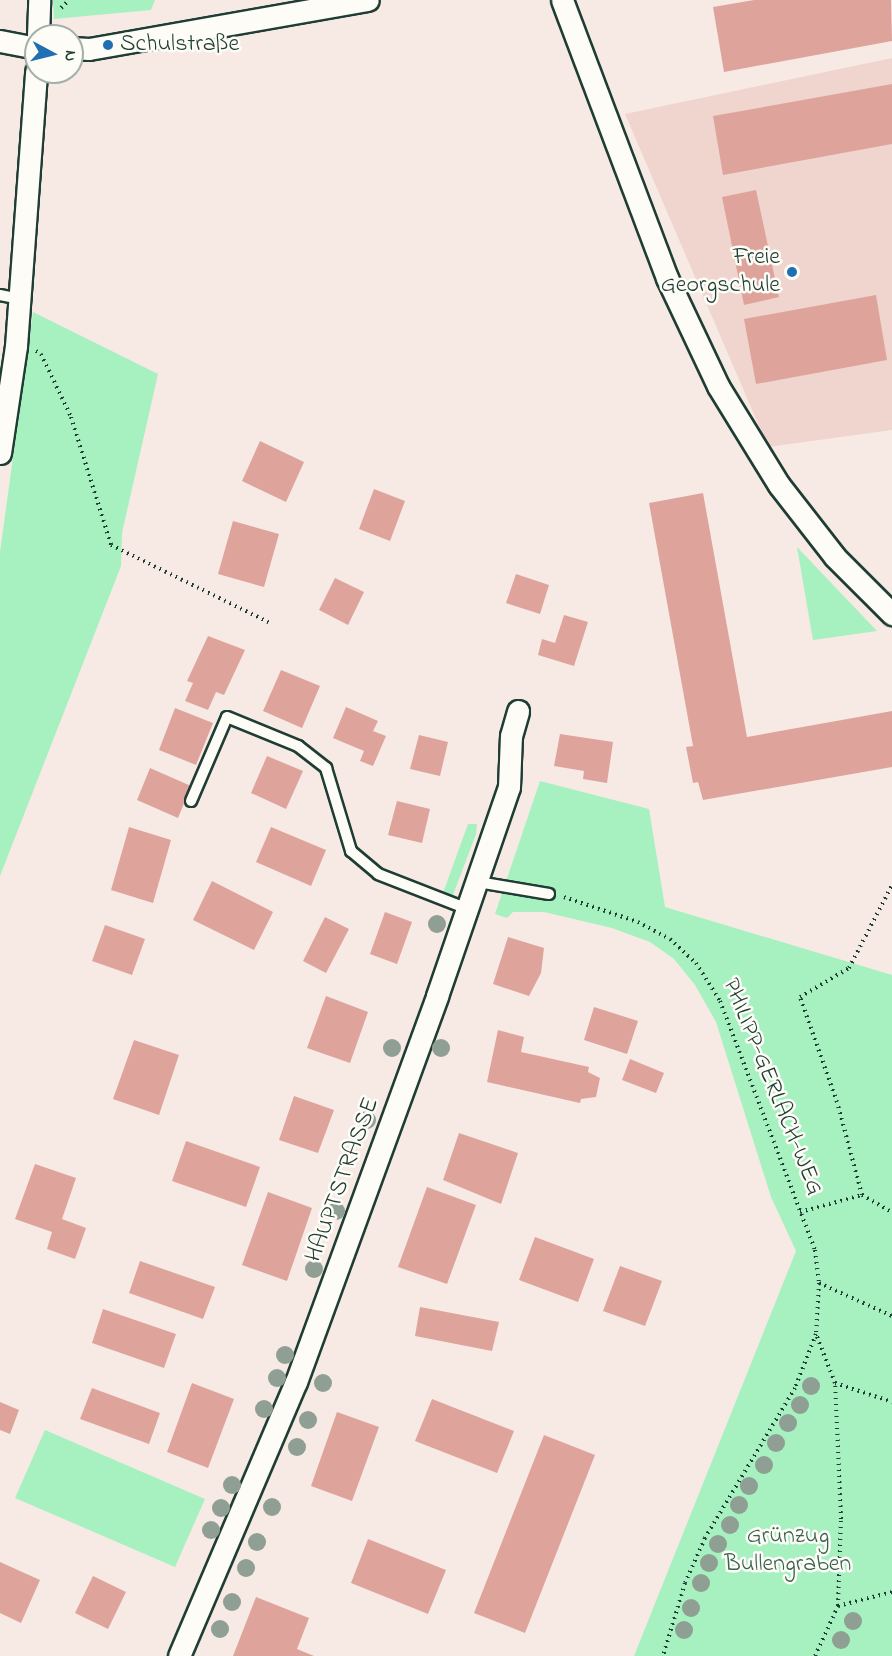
<!DOCTYPE html>
<html>
<head>
<meta charset="utf-8">
<style>
	body { margin:0 }
	#map { position:relative; width:892px; height:1656px; overflow:hidden; background:#f7eae5; font-family:"Indie Flower",sans-serif }
	div>[style] { position:absolute }
	.built>* { inset:0; background:#f0d5cf }
	.green>* { inset:0; background:#a7f0bf }
	.building>* { inset:0; background:#dea49c }
	.path>* { height:4px; margin-top:-2px; transform-origin:0; background:repeating-linear-gradient(90deg,#1f3d34 0 1.5px,transparent 0 6px) }
	.roads { filter:drop-shadow(2px 0 #1f3d34) drop-shadow(-2px 0 #1f3d34) drop-shadow(0 2px #1f3d34) drop-shadow(0 -2px #1f3d34) }
	.lane>* { height:10px; margin:-5px; padding:0 5px; transform-origin:5px; border-radius:5px; background:#fdfcf7 }
	.street>* { height:21px; margin:-10.5px; padding:0 10.5px; transform-origin:10.5px; border-radius:10.5px; background:#fdfcf7 }
	.trees>* { width:18px; height:18px; margin:-9px; border-radius:50%; background:#8f9f93 }
	.dots>* { width:16px; height:16px; translate:-50% -50%; box-sizing:border-box; border:3px solid #fdfcf7; border-radius:50% }
	span { translate:-50% -50%; white-space:nowrap; text-align:center; line-height:1.15; -webkit-text-stroke:5px #fdfcf7; paint-order:stroke }
	.poi-label { font-size:24px; color:#1f3d34 }
	.left { translate:0 -50%; text-align:left }
	.right { translate:-100% -50%; text-align:right }
	.street-label { font-size:24px; color:#1f3d34 }
	.park-label { font-size:24px; color:#3a6150 }
	.north { position:absolute; left:24px; top:24px; width:60px; height:60px; box-sizing:border-box; background:#fdfcf7; border:2px solid #a4b0a9; border-radius:50%; rotate:97deg; font-size:16px; font-weight:700; line-height:24px; text-align:center; color:#1f3d34 }
	.north::after { content:''; display:block; margin:auto; width:21px; height:27px; background:#1f6fb2; clip-path:polygon(50% 0,100% 100%,50% 72%,0 100%) }
</style>
</head>
<body>
<div id="map">
	<div class="built">
		<div style="clip-path:polygon(892px 58px,892px 430px,768px 447px,625px 114px)"></div>
	</div>
	<div class="green">
		<div style="clip-path:polygon(53px 0,155px 0,151px 10px,54px 19px)"></div>
		<div style="clip-path:polygon(33px 312px,158px 374px,122px 533px,121px 566px,0 876px,0 552px)"></div>
		<div style="clip-path:polygon(797px 547px,877px 631px,813px 640px)"></div>
		<div style="clip-path:polygon(540px 781px,649px 809px,665px 907px,892px 975px,892px 1656px,634px 1656px,796px 1251px,771px 1197px,716px 1022px,695px 985px,674px 959px,650px 942px,612px 928px,544px 912px,513px 912px,507px 918px,495px 914px)"></div>
		<div style="clip-path:polygon(468px 824px,477px 824px,476px 834px,453px 895px,443px 893px)"></div>
		<div style="clip-path:polygon(45px 1430px,205px 1499px,175px 1567px,15px 1498px)"></div>
	</div>
	<div class="building">
		<div style="clip-path:polygon(754px 0,891px 0,892px 41px,724px 72px,713px 7px)"></div>
		<div style="clip-path:polygon(892px 84px,892px 144px,723px 175px,713px 116px)"></div>
		<div style="clip-path:polygon(756px 190px,779px 297px,744px 305px,722px 197px)"></div>
		<div style="clip-path:polygon(876px 295px,887px 360px,756px 384px,744px 319px)"></div>
		<div style="clip-path:polygon(260px 441px,304px 462px,286px 502px,242px 481px)"></div>
		<div style="clip-path:polygon(374px 489px,405px 501px,390px 541px,359px 529px)"></div>
		<div style="clip-path:polygon(703px 493px,747px 737px,892px 711px,892px 767px,703px 800px,698px 782px,693px 783px,686px 747px,693px 746px,649px 503px)"></div>
		<div style="clip-path:polygon(233px 521px,279px 534px,264px 587px,218px 574px)"></div>
		<div style="clip-path:polygon(516px 574px,549px 585px,540px 614px,506px 603px)"></div>
		<div style="clip-path:polygon(335px 578px,364px 592px,348px 625px,319px 610px)"></div>
		<div style="clip-path:polygon(564px 615px,588px 622px,574px 666px,538px 655px,542px 639px,555px 643px)"></div>
		<div style="clip-path:polygon(208px 636px,245px 650px,224px 695px,216px 692px,208px 710px,185px 701px,193px 683px,187px 681px)"></div>
		<div style="clip-path:polygon(281px 670px,320px 686px,302px 728px,263px 711px)"></div>
		<div style="clip-path:polygon(346px 707px,378px 721px,373px 731px,386px 736px,373px 766px,360px 761px,364px 751px,333px 738px)"></div>
		<div style="clip-path:polygon(175px 708px,213px 723px,196px 765px,159px 750px)"></div>
		<div style="clip-path:polygon(560px 734px,613px 742px,607px 783px,583px 779px,584px 771px,554px 766px)"></div>
		<div style="clip-path:polygon(419px 735px,448px 742px,440px 776px,410px 769px)"></div>
		<div style="clip-path:polygon(267px 756px,303px 771px,286px 809px,251px 793px)"></div>
		<div style="clip-path:polygon(150px 768px,191px 786px,178px 818px,137px 800px)"></div>
		<div style="clip-path:polygon(397px 801px,430px 809px,422px 843px,388px 835px)"></div>
		<div style="clip-path:polygon(129px 827px,171px 840px,153px 903px,111px 890px)"></div>
		<div style="clip-path:polygon(271px 827px,326px 850px,311px 886px,256px 862px)"></div>
		<div style="clip-path:polygon(212px 881px,273px 912px,254px 950px,193px 920px)"></div>
		<div style="clip-path:polygon(385px 912px,412px 922px,397px 964px,370px 954px)"></div>
		<div style="clip-path:polygon(325px 917px,349px 929px,326px 973px,303px 961px)"></div>
		<div style="clip-path:polygon(105px 925px,145px 939px,132px 975px,92px 961px)"></div>
		<div style="clip-path:polygon(508px 937px,544px 948px,541px 973px,529px 996px,493px 984px)"></div>
		<div style="clip-path:polygon(326px 996px,368px 1012px,350px 1063px,307px 1048px)"></div>
		<div style="clip-path:polygon(594px 1007px,638px 1021px,627px 1054px,584px 1040px)"></div>
		<div style="clip-path:polygon(498px 1030px,524px 1037px,521px 1052px,589px 1067px,588px 1072px,600px 1078px,596px 1097px,581px 1099px,580px 1103px,487px 1082px)"></div>
		<div style="clip-path:polygon(134px 1040px,179px 1055px,159px 1115px,113px 1099px)"></div>
		<div style="clip-path:polygon(630px 1059px,664px 1073px,656px 1093px,622px 1080px)"></div>
		<div style="clip-path:polygon(294px 1096px,334px 1110px,318px 1153px,279px 1140px)"></div>
		<div style="clip-path:polygon(459px 1133px,518px 1153px,501px 1204px,443px 1180px)"></div>
		<div style="clip-path:polygon(186px 1141px,260px 1167px,246px 1207px,172px 1181px)"></div>
		<div style="clip-path:polygon(35px 1164px,76px 1178px,62px 1219px,86px 1228px,75px 1259px,47px 1249px,52px 1232px,15px 1219px)"></div>
		<div style="clip-path:polygon(427px 1187px,476px 1205px,447px 1284px,398px 1267px)"></div>
		<div style="clip-path:polygon(268px 1192px,312px 1208px,287px 1281px,242px 1265px)"></div>
		<div style="clip-path:polygon(535px 1237px,594px 1259px,578px 1302px,519px 1280px)"></div>
		<div style="clip-path:polygon(140px 1261px,215px 1287px,203px 1319px,129px 1293px)"></div>
		<div style="clip-path:polygon(620px 1266px,662px 1281px,645px 1326px,603px 1311px)"></div>
		<div style="clip-path:polygon(420px 1307px,499px 1322px,492px 1351px,415px 1336px)"></div>
		<div style="clip-path:polygon(103px 1309px,176px 1334px,164px 1368px,92px 1343px)"></div>
		<div style="clip-path:polygon(192px 1383px,234px 1399px,208px 1468px,167px 1452px)"></div>
		<div style="clip-path:polygon(92px 1388px,160px 1413px,149px 1444px,80px 1419px)"></div>
		<div style="clip-path:polygon(432px 1399px,514px 1431px,497px 1473px,415px 1441px)"></div>
		<div style="clip-path:polygon(0 1402px,19px 1410px,10px 1434px,0 1430px)"></div>
		<div style="clip-path:polygon(337px 1412px,379px 1427px,352px 1501px,311px 1486px)"></div>
		<div style="clip-path:polygon(544px 1435px,595px 1455px,525px 1633px,474px 1613px)"></div>
		<div style="clip-path:polygon(368px 1539px,446px 1570px,428px 1614px,351px 1583px)"></div>
		<div style="clip-path:polygon(0 1562px,40px 1580px,21px 1623px,0 1613px)"></div>
		<div style="clip-path:polygon(93px 1576px,126px 1592px,108px 1629px,75px 1613px)"></div>
		<div style="clip-path:polygon(256px 1597px,309px 1618px,297px 1649px,314px 1656px,233px 1656px)"></div>
	</div>
	<div class="path">
		<div style="left:61px;top:8px;width:11px;rotate:-45deg"></div>
		<div style="left:36px;top:351px;width:6px;rotate:31deg"></div>
		<div style="left:41px;top:354px;width:70px;rotate:64.5deg"></div>
		<div style="left:71px;top:417px;width:134px;rotate:72.6deg"></div>
		<div style="left:111px;top:545px;width:179px;rotate:26.1deg"></div>
		<div style="left:564px;top:897px;width:78px;rotate:18.7deg"></div>
		<div style="left:638px;top:922px;width:36px;rotate:28deg"></div>
		<div style="left:670px;top:939px;width:35px;rotate:43deg"></div>
		<div style="left:696px;top:963px;width:45px;rotate:57.7deg"></div>
		<div style="left:720px;top:1001px;width:267px;rotate:69.1deg"></div>
		<div style="left:815px;top:1250px;width:33px;rotate:83deg"></div>
		<div style="left:819px;top:1283px;width:51px;rotate:93.4deg"></div>
		<div style="left:816px;top:1334px;width:58px;rotate:111.3deg"></div>
		<div style="left:795px;top:1388px;width:175px;rotate:121deg"></div>
		<div style="left:705px;top:1538px;width:49px;rotate:114deg"></div>
		<div style="left:685px;top:1583px;width:76px;rotate:106.8deg"></div>
		<div style="left:862px;top:1195px;width:96px;rotate:-105deg"></div>
		<div style="left:837px;top:1102px;width:111px;rotate:-109.4deg"></div>
		<div style="left:800px;top:997px;width:57px;rotate:-30.6deg"></div>
		<div style="left:849px;top:968px;width:93px;rotate:-62.6deg"></div>
		<div style="left:800px;top:1212px;width:64px;rotate:-15.3deg"></div>
		<div style="left:862px;top:1195px;width:34px;rotate:30deg"></div>
		<div style="left:819px;top:1283px;width:80px;rotate:24.3deg"></div>
		<div style="left:835px;top:1383px;width:60px;rotate:18.4deg"></div>
		<div style="left:838px;top:1606px;width:56px;rotate:-14.5deg"></div>
		<div style="left:815px;top:1656px;width:55px;rotate:-65.3deg"></div>
		<div style="left:838px;top:1606px;width:87px;rotate:-88deg"></div>
		<div style="left:841px;top:1519px;width:136px;rotate:-92.5deg"></div>
		<div style="left:835px;top:1383px;width:53px;rotate:-111.2deg"></div>
	</div>
	<div class="roads">
		<div class="lane">
			<div style="left:0;top:295px;width:20px;rotate:11deg"></div>
			<div style="left:191px;top:801px;width:91px;rotate:-66.8deg"></div>
			<div style="left:227px;top:717px;width:77px;rotate:22.2deg"></div>
			<div style="left:298px;top:746px;width:36px;rotate:38deg"></div>
			<div style="left:326px;top:768px;width:87px;rotate:73.2deg"></div>
			<div style="left:351px;top:851px;width:35px;rotate:40deg"></div>
			<div style="left:378px;top:874px;width:97px;rotate:21.3deg"></div>
			<div style="left:478px;top:882px;width:72px;rotate:9.6deg"></div>
		</div>
		<div class="street">
			<div style="left:562px;top:0;width:297px;rotate:69.3deg"></div>
			<div style="left:667px;top:278px;width:119px;rotate:64.7deg"></div>
			<div style="left:718px;top:386px;width:116px;rotate:58.4deg"></div>
			<div style="left:779px;top:485px;width:91px;rotate:52.1deg"></div>
			<div style="left:835px;top:557px;width:81px;rotate:45deg"></div>
			<div style="left:38px;top:36px;width:36px;rotate:-88deg"></div>
			<div style="left:0;top:41px;width:37px;rotate:11deg"></div>
			<div style="left:72px;top:48px;width:17px;rotate:3deg"></div>
			<div style="left:89px;top:49px;width:283px;rotate:-10deg"></div>
			<div style="left:0;top:453px;width:108px;rotate:-81.5deg"></div>
			<div style="left:16px;top:346px;width:275px;rotate:-85.8deg"></div>
			<div style="left:179px;top:1656px;width:298px;rotate:-66.9deg"></div>
			<div style="left:296px;top:1382px;width:411px;rotate:-69.9deg"></div>
			<div style="left:437px;top:996px;width:221px;rotate:-71deg"></div>
			<div style="left:509px;top:787px;width:51px;rotate:-87.8deg"></div>
			<div style="left:511px;top:736px;width:26px;rotate:-74deg"></div>
		</div>
	</div>
	<div class="trees">
		<div style="left:437px;top:924px"></div>
		<div style="left:392px;top:1048px"></div>
		<div style="left:441px;top:1048px"></div>
		<div style="left:367px;top:1120px"></div>
		<div style="left:336px;top:1211px"></div>
		<div style="left:314px;top:1269px"></div>
		<div style="left:285px;top:1355px"></div>
		<div style="left:277px;top:1378px"></div>
		<div style="left:323px;top:1383px"></div>
		<div style="left:811px;top:1386px"></div>
		<div style="left:800px;top:1405px"></div>
		<div style="left:264px;top:1409px"></div>
		<div style="left:308px;top:1420px"></div>
		<div style="left:788px;top:1423px"></div>
		<div style="left:776px;top:1443px"></div>
		<div style="left:297px;top:1447px"></div>
		<div style="left:764px;top:1465px"></div>
		<div style="left:232px;top:1485px"></div>
		<div style="left:749px;top:1486px"></div>
		<div style="left:739px;top:1505px"></div>
		<div style="left:272px;top:1507px"></div>
		<div style="left:221px;top:1508px"></div>
		<div style="left:730px;top:1525px"></div>
		<div style="left:211px;top:1530px"></div>
		<div style="left:257px;top:1542px"></div>
		<div style="left:718px;top:1544px"></div>
		<div style="left:709px;top:1563px"></div>
		<div style="left:246px;top:1568px"></div>
		<div style="left:701px;top:1583px"></div>
		<div style="left:232px;top:1602px"></div>
		<div style="left:691px;top:1608px"></div>
		<div style="left:853px;top:1621px"></div>
		<div style="left:220px;top:1629px"></div>
		<div style="left:684px;top:1630px"></div>
		<div style="left:841px;top:1640px"></div>
	</div>
	<div class="dots">
		<div style="left:108px;top:45px;background:#1f6fb2"></div>
		<div style="left:792px;top:272px;background:#1f6fb2"></div>
	</div>
	<div class="poi-label">
		<span class="left" style="left:120px;top:45px">Schulstraße</span>
		<span class="right" style="left:780px;top:272px">Freie<br>Georgschule</span>
	</div>
	<div class="street-label">
		<span style="left:772px;top:1087px;rotate:68deg">PHILIPP-GERLACH-WEG</span>
		<span style="left:343px;top:1180px;rotate:-70deg">HAUPTSTRASSE</span>
	</div>
	<div class="park-label">
		<span style="left:788px;top:1551px">Grünzug<br>Bullengraben</span>
	</div>
	<div class="north">N</div>
</div>
</body>
</html>
